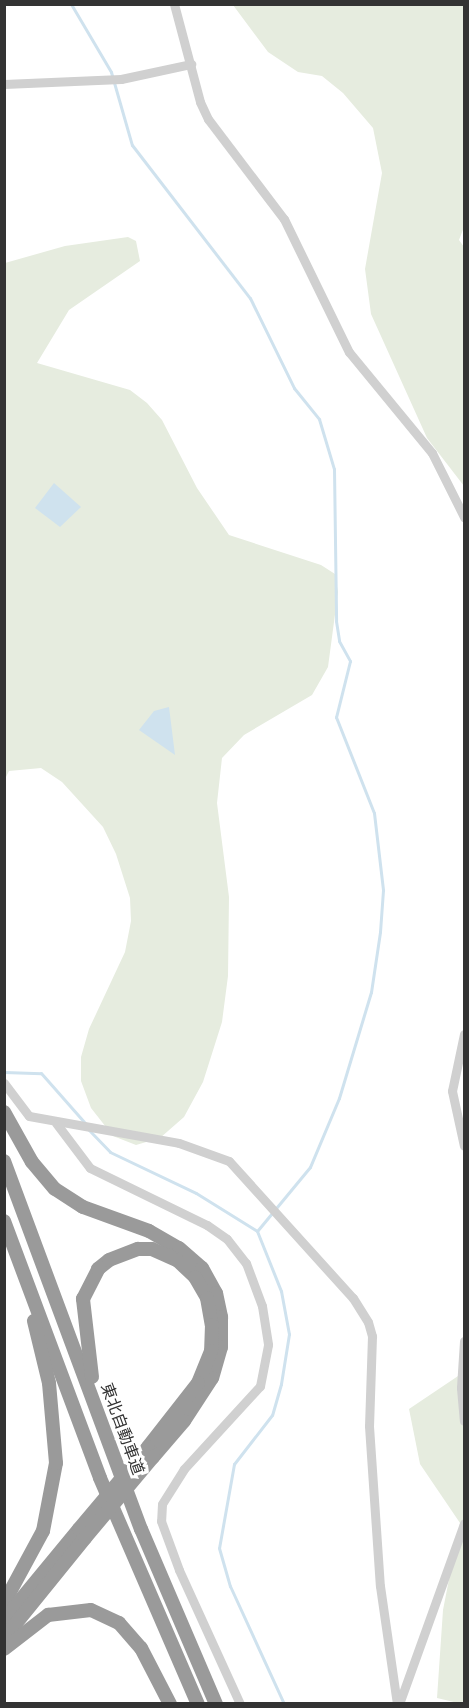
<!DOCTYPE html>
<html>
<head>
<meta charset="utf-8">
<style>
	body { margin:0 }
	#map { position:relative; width:469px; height:1708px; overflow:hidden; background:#fff; font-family:Karla,"Noto Sans JP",sans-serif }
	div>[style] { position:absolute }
	.green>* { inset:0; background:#e6ecdf }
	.water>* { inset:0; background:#cfe2ee }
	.stream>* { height:3px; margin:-1.5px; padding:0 1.5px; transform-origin:1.5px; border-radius:1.5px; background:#cfe2ee }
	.minor>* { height:9px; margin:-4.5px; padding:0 4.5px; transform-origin:4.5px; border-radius:4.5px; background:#d0d0d0 }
	.highway>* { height:14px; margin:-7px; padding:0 7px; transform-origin:7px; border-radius:7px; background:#9a9a9a }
	.highway-bridge>* { height:14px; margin:-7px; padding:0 7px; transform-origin:7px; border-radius:7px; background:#9a9a9a }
	span { translate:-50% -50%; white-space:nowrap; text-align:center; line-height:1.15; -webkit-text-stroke:6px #fff; paint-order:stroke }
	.street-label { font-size:16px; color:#333 }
	.frame { position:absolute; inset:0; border:6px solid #333; pointer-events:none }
</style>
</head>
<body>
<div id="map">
	<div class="green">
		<div style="clip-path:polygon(233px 5px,464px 5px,464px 227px,459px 240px,464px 247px,464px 486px,427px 438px,371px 314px,365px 269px,382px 173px,373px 128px,343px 93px,322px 76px,298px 72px,268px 52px)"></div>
		<div style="clip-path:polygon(128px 237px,136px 241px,140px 261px,69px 310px,37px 363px,130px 390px,147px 403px,162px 420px,197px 488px,229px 535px,321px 565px,335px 574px,338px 592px,328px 667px,312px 695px,244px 735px,222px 758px,217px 803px,229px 897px,228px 976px,222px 1022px,203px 1082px,184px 1117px,160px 1138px,136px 1145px,113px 1136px,91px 1108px,81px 1081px,81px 1057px,89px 1029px,125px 952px,131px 921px,130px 898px,116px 854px,103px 827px,62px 782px,41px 768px,9px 771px,5px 779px,5px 263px,65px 246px)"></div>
		<div style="clip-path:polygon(464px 1372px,464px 1703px,458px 1703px,437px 1698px,443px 1610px,460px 1523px,420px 1464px,409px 1409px)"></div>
	</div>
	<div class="water">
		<div style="clip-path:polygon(54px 483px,81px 507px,60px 527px,35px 508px)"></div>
		<div style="clip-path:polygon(169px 707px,175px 755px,139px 730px,154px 711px)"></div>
	</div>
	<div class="stream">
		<div style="left:71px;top:4px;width:79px;rotate:59.5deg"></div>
		<div style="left:111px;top:72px;width:76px;rotate:74deg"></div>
		<div style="left:132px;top:145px;width:193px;rotate:52.4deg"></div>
		<div style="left:250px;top:298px;width:100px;rotate:63.9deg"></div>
		<div style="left:294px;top:388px;width:40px;rotate:51deg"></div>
		<div style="left:319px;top:419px;width:52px;rotate:73.3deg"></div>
		<div style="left:334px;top:469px;width:152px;rotate:89.2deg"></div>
		<div style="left:336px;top:621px;width:20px;rotate:81deg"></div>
		<div style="left:339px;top:641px;width:23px;rotate:61deg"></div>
		<div style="left:350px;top:661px;width:58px;rotate:104deg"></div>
		<div style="left:336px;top:717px;width:103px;rotate:68.4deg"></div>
		<div style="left:374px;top:813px;width:78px;rotate:83.3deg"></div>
		<div style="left:383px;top:890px;width:42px;rotate:94.1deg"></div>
		<div style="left:380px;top:932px;width:61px;rotate:98.5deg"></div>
		<div style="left:371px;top:992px;width:111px;rotate:106.8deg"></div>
		<div style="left:339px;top:1098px;width:75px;rotate:112.8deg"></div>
		<div style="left:310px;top:1167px;width:83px;rotate:129.6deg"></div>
		<div style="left:4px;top:1072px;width:37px;rotate:2deg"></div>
		<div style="left:41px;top:1073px;width:67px;rotate:48.7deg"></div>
		<div style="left:88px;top:1129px;width:32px;rotate:46deg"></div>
		<div style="left:110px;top:1152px;width:95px;rotate:25.5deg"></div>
		<div style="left:196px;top:1193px;width:72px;rotate:31.9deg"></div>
		<div style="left:257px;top:1231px;width:65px;rotate:68.2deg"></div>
		<div style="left:281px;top:1291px;width:44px;rotate:79.5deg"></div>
		<div style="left:289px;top:1334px;width:51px;rotate:99.1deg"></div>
		<div style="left:281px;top:1384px;width:32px;rotate:106deg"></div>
		<div style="left:272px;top:1415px;width:62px;rotate:127.8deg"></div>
		<div style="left:234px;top:1464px;width:85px;rotate:100.1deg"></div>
		<div style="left:219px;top:1548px;width:40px;rotate:74deg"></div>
		<div style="left:230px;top:1586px;width:130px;rotate:65.4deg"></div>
	</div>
	<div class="minor">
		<div style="left:174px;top:4px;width:101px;rotate:75.1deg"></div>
		<div style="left:200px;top:102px;width:19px;rotate:65deg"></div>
		<div style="left:208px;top:119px;width:126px;rotate:52.8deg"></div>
		<div style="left:284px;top:219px;width:148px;rotate:64deg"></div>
		<div style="left:349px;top:352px;width:131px;rotate:50.6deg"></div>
		<div style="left:432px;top:453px;width:72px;rotate:63.4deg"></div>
		<div style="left:4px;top:84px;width:117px;rotate:-2.4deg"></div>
		<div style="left:121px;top:79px;width:72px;rotate:-12.1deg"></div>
		<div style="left:464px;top:1034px;width:58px;rotate:101.9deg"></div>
		<div style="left:452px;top:1091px;width:56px;rotate:77.7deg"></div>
		<div style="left:4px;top:1083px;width:41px;rotate:52.9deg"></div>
		<div style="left:29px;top:1116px;width:152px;rotate:10.2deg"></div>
		<div style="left:179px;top:1143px;width:53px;rotate:19.8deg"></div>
		<div style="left:229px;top:1161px;width:185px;rotate:47.9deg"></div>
		<div style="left:353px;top:1298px;width:28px;rotate:58deg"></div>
		<div style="left:368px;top:1322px;width:15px;rotate:74deg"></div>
		<div style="left:372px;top:1336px;width:90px;rotate:91.9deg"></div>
		<div style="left:369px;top:1426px;width:160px;rotate:86.1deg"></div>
		<div style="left:380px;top:1586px;width:119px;rotate:81.8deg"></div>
		<div style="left:56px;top:1123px;width:56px;rotate:52.9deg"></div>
		<div style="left:90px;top:1168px;width:130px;rotate:26deg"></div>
		<div style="left:207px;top:1225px;width:24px;rotate:35deg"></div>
		<div style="left:227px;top:1239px;width:31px;rotate:52deg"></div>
		<div style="left:246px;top:1263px;width:46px;rotate:69.6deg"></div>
		<div style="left:262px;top:1306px;width:39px;rotate:81deg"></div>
		<div style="left:268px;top:1345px;width:42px;rotate:101deg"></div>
		<div style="left:260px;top:1386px;width:113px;rotate:132.5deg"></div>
		<div style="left:184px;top:1469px;width:41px;rotate:122.2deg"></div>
		<div style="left:162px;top:1504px;width:17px;rotate:93deg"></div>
		<div style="left:161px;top:1521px;width:52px;rotate:69.8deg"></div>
		<div style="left:179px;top:1570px;width:147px;rotate:65.5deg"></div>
		<div style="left:464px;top:1341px;width:47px;rotate:93.7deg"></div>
		<div style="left:461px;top:1388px;width:33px;rotate:85deg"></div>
		<div style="left:399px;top:1704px;width:192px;rotate:-70.2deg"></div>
	</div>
	<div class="highway">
		<div style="left:4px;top:1112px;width:57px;rotate:60.8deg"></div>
		<div style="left:32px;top:1162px;width:35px;rotate:50deg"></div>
		<div style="left:55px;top:1189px;width:33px;rotate:33deg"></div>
		<div style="left:83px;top:1207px;width:70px;rotate:20deg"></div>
		<div style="left:149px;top:1231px;width:34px;rotate:30deg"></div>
		<div style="left:179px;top:1248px;width:30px;rotate:41deg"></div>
		<div style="left:202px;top:1268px;width:29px;rotate:61deg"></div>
		<div style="left:216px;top:1293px;width:25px;rotate:78deg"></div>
		<div style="left:221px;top:1317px;width:30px;rotate:90deg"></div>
		<div style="left:221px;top:1347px;width:32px;rotate:106deg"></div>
		<div style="left:212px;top:1378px;width:51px;rotate:123.1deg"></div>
		<div style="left:184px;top:1421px;width:48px;rotate:130.7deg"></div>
		<div style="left:4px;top:1161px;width:393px;rotate:69.6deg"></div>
		<div style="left:141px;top:1529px;width:190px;rotate:66.8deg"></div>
		<div style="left:4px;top:1221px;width:274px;rotate:69.5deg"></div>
		<div style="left:100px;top:1478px;width:246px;rotate:66.6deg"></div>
		<div style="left:92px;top:1377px;width:79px;rotate:-96.6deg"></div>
		<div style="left:83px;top:1299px;width:34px;rotate:-63deg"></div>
		<div style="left:98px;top:1269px;width:14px;rotate:-39deg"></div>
		<div style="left:109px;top:1260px;width:31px;rotate:-21deg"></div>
		<div style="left:138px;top:1249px;width:14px"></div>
		<div style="left:152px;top:1249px;width:27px;rotate:24deg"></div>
		<div style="left:177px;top:1260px;width:25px;rotate:43deg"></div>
		<div style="left:195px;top:1277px;width:24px;rotate:60deg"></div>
		<div style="left:207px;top:1298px;width:27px;rotate:80deg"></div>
		<div style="left:212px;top:1325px;width:26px;rotate:92deg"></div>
		<div style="left:211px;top:1351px;width:35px;rotate:112deg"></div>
		<div style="left:198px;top:1383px;width:81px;rotate:128deg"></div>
		<div style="left:4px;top:1603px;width:82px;rotate:-61.6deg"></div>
		<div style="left:43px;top:1531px;width:69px;rotate:-79.2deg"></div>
		<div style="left:56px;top:1463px;width:80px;rotate:-95deg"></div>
		<div style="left:49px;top:1383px;width:64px;rotate:-103.6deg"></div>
		<div style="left:4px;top:1620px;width:118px;rotate:-50.5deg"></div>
		<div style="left:4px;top:1638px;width:129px;rotate:-51deg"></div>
		<div style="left:4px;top:1649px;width:56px;rotate:-37.7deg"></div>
		<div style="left:48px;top:1615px;width:43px;rotate:-6.6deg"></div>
		<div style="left:91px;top:1610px;width:31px;rotate:25deg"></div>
		<div style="left:119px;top:1623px;width:33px;rotate:49deg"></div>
		<div style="left:141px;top:1648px;width:63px;rotate:62.6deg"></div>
	</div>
	<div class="highway-bridge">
		<div style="left:79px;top:1529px;width:107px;rotate:-49.9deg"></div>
		<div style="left:85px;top:1538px;width:106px;rotate:-50deg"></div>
	</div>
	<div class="street-label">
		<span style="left:122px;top:1429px;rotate:70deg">東北自動車道</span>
	</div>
	<div class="frame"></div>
</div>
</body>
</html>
